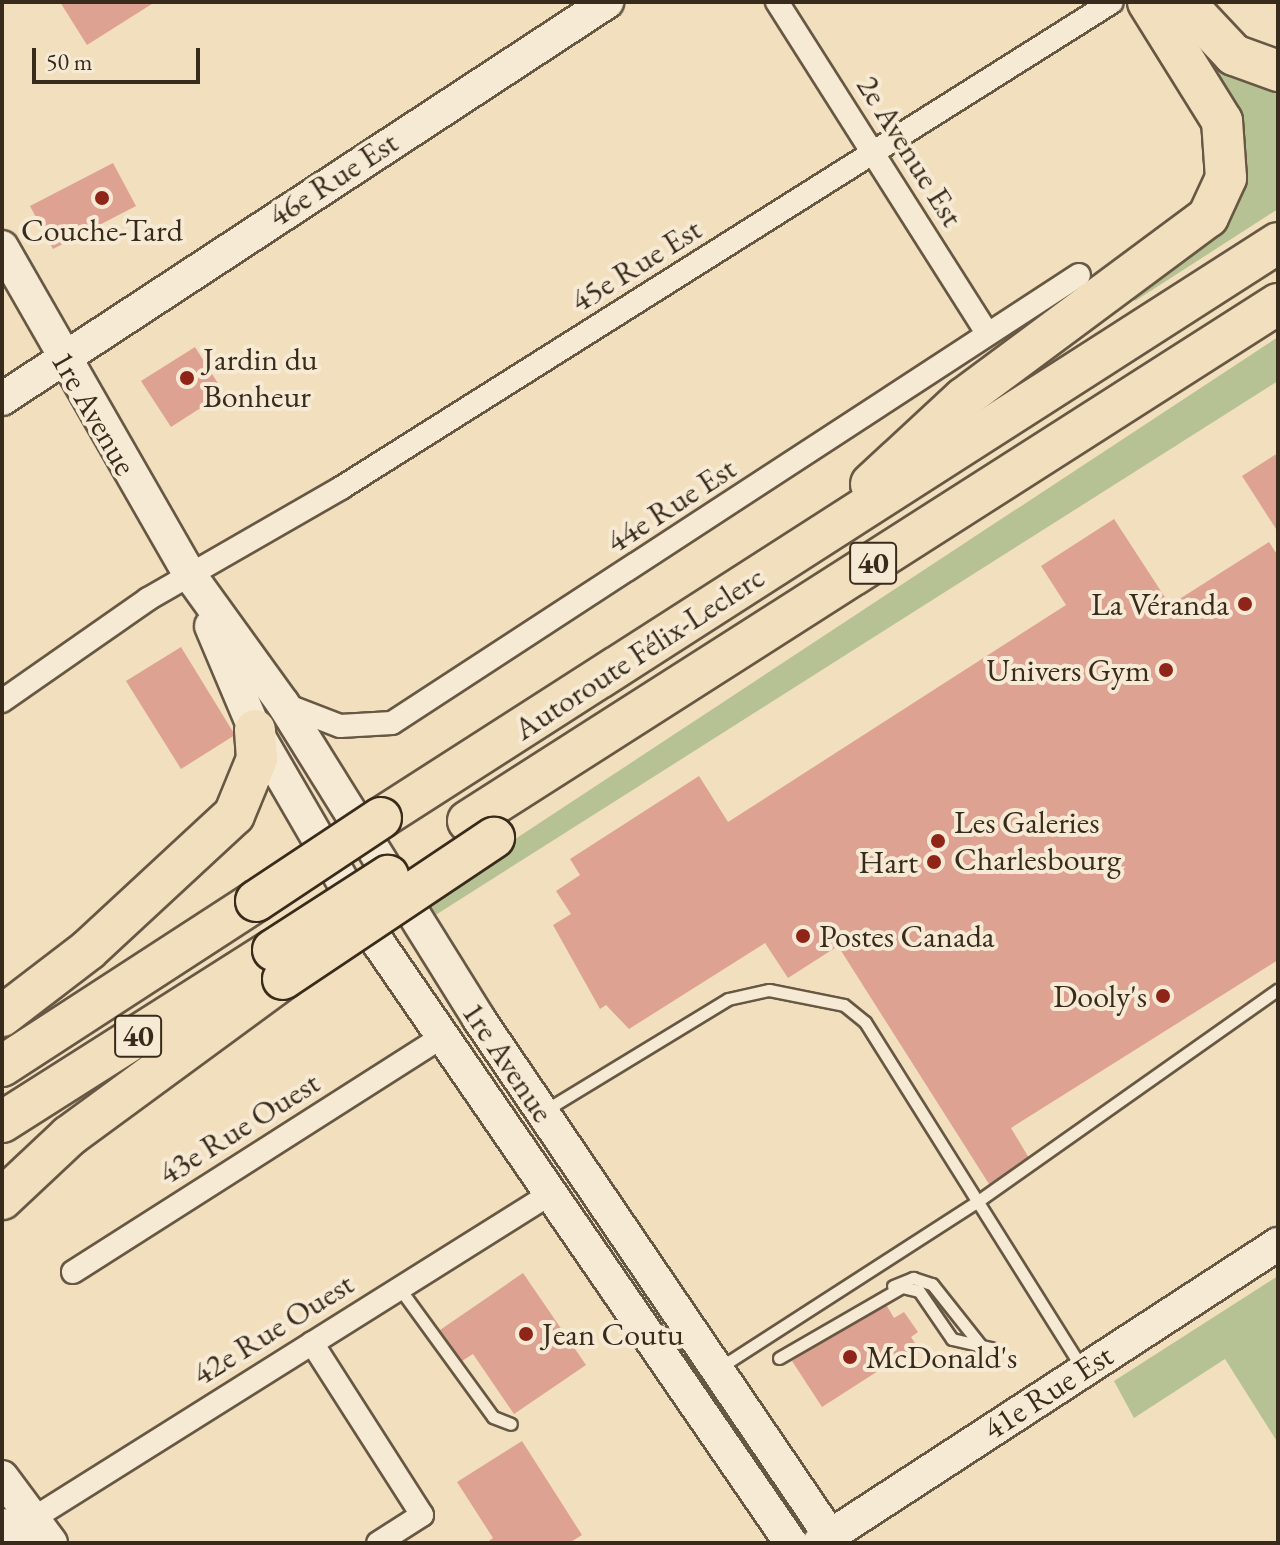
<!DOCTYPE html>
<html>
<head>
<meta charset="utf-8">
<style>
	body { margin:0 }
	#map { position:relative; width:1280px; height:1545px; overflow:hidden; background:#f2dfbe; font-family:"EB Garamond",serif }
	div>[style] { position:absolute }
	.green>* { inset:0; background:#b7c294 }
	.building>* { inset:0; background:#dea293 }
	.roads { filter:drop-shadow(2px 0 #675844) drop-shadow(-2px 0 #675844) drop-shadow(0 2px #675844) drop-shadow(0 -2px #675844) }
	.lane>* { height:11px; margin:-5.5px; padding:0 5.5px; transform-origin:5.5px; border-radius:5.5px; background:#f7ead5 }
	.street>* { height:22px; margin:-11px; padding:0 11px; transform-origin:11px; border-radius:11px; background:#f7ead5 }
	.secondary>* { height:32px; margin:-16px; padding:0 16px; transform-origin:16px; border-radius:16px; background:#f7ead5 }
	.highway>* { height:40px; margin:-20px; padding:0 20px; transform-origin:20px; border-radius:20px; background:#f2dfbe }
	.bridges { filter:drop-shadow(2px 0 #392b1b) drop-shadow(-2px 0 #392b1b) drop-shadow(0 2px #392b1b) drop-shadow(0 -2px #392b1b) }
	.highway-bridge>* { height:40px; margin:-20px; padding:0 20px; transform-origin:20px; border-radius:20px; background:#f2dfbe }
	.dots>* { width:22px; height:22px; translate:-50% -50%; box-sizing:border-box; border:4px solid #f7ead5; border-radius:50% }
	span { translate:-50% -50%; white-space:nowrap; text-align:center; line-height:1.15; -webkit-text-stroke:8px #f7ead5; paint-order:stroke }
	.shield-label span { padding:2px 6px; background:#f7ead5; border:2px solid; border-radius:6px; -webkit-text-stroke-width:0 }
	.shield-label { font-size:30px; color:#392b1b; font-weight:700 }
	.street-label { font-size:32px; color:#392b1b }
	.poi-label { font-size:32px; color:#392b1b }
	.left { translate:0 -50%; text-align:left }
	.right { translate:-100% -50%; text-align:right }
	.frame { position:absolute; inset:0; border:4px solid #392b1b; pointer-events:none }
	.scale { position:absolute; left:32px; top:48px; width:168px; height:36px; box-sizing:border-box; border:4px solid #392b1b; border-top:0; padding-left:10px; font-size:24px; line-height:28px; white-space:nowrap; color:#392b1b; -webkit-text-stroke:6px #f7ead5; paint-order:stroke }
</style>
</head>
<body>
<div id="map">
	<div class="green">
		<div style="clip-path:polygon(1180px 27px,1278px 90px,1278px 209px,1135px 301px,1131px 294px,1222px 208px)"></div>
		<div style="clip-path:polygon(1278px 337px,1278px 381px,434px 916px,424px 899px)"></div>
		<div style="clip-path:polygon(1278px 1276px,1278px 1443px,1225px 1359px,1134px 1418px,1114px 1381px)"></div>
	</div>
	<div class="building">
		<div style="clip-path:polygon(60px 2px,155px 2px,87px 45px)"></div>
		<div style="clip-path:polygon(113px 163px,136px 206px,53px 249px,30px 206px)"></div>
		<div style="clip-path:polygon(195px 347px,224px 393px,171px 427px,141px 381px)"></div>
		<div style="clip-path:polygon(1278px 453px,1278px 532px,1242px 476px)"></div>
		<div style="clip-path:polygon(1114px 519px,1170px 605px,1269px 542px,1278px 556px,1278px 960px,1011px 1128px,1029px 1158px,989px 1184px,838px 946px,788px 978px,765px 943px,629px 1029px,606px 1005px,600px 1009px,553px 925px,571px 914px,556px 891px,580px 875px,570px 859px,699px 776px,728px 822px,1066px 605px,1041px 566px)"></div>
		<div style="clip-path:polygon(181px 647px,235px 735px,181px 769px,126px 681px)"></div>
		<div style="clip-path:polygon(523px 1273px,586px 1365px,514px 1414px,473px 1354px,462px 1361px,440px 1330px)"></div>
		<div style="clip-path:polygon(884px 1301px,894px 1318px,904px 1312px,918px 1332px,911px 1337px,917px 1346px,822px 1407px,792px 1361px)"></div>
		<div style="clip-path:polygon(522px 1441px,582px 1535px,569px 1543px,486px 1543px,493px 1538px,457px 1482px)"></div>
	</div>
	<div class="roads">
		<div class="lane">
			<div style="left:544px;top:1111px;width:215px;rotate:-31.3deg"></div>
			<div style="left:728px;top:999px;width:42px;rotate:-12.4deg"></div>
			<div style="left:769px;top:990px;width:76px;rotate:11.3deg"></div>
			<div style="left:844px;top:1005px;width:27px;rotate:39deg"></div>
			<div style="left:865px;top:1022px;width:410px;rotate:57.9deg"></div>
			<div style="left:893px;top:1286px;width:22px;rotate:-22deg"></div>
			<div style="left:913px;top:1278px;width:20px;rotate:18deg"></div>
			<div style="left:932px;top:1284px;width:80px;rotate:51.6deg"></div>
			<div style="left:400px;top:1289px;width:158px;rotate:54deg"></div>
			<div style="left:493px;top:1417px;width:19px;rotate:21deg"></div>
			<div style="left:779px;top:1358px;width:142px;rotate:-30deg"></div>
			<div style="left:902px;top:1287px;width:17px;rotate:13deg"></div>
			<div style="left:919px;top:1291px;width:58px;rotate:55.5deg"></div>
			<div style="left:952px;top:1339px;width:40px;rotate:13deg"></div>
			<div style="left:719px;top:1368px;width:308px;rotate:-32.8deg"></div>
			<div style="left:978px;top:1201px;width:367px;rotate:-35.2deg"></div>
		</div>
		<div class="street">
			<div style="left:777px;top:2px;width:393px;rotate:57.6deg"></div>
			<div style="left:2px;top:701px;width:178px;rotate:-34.9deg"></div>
			<div style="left:148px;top:599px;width:223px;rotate:-29.9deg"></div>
			<div style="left:341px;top:488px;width:911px;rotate:-32.23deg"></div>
			<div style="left:283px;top:704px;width:61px;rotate:21.1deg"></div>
			<div style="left:340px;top:726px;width:52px;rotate:-3.3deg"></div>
			<div style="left:392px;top:723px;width:820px;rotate:-33.11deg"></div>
			<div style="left:73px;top:1272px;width:434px;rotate:-32.5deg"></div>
			<div style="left:312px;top:1343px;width:204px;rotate:57.4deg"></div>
			<div style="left:422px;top:1515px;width:52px;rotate:147.5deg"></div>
			<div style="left:34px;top:1518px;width:606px;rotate:-32.12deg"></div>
		</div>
		<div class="secondary">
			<div style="left:2px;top:247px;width:378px;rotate:60.2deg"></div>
			<div style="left:190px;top:575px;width:159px;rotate:54.2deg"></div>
			<div style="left:283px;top:704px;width:371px;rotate:58.1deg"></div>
			<div style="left:479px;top:1019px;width:633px;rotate:55.81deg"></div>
			<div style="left:2px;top:399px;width:724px;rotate:-33.27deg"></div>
			<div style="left:211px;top:626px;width:113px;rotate:67.1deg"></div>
			<div style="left:255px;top:730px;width:247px;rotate:59.9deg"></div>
			<div style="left:379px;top:944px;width:727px;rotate:55.48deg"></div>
			<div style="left:2px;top:1477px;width:82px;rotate:53.4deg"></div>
			<div style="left:2px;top:1525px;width:22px;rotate:56deg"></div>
			<div style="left:819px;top:1543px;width:548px;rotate:-33.08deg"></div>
		</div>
		<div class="highway">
			<div style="left:1184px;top:2px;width:73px;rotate:46.7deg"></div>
			<div style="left:1234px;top:55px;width:47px;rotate:20deg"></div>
			<div style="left:871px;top:484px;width:127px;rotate:-42.8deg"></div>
			<div style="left:964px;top:398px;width:304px;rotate:-36.6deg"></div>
			<div style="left:1208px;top:217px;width:43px;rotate:-65.2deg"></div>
			<div style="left:1226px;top:178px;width:57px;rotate:-94deg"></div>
			<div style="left:1222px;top:121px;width:140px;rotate:-121.9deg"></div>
			<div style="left:381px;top:818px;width:1065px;rotate:-32.66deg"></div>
			<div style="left:468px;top:821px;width:961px;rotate:-32.55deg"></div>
			<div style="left:2px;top:1016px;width:108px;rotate:-37.5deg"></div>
			<div style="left:88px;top:950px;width:199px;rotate:-42.8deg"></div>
			<div style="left:234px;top:815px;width:61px;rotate:-67.7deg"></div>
			<div style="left:257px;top:759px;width:29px;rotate:-94deg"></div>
			<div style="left:2px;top:1066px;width:303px;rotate:-33deg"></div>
			<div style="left:2px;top:1122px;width:321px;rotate:-32.4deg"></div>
			<div style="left:2px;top:1199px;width:92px;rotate:-43.2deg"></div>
			<div style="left:69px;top:1136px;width:265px;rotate:-36.3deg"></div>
		</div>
	</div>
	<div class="bridges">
		<div class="highway-bridge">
			<div style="left:256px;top:901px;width:150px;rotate:-33.6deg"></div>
			<div style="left:273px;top:950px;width:137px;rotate:-32.8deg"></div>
			<div style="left:283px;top:979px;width:254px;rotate:-33.8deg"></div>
		</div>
	</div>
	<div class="dots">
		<div style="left:102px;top:198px;background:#8f2418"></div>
		<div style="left:187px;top:378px;background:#8f2418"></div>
		<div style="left:1245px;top:604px;background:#8f2418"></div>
		<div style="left:1166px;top:670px;background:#8f2418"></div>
		<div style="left:938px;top:841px;background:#8f2418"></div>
		<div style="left:934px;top:862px;background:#8f2418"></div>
		<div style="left:803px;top:936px;background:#8f2418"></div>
		<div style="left:1163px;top:996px;background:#8f2418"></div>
		<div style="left:526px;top:1334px;background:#8f2418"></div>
		<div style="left:850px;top:1357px;background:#8f2418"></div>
	</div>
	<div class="shield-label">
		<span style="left:873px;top:563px">40</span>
		<span style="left:138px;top:1036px">40</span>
	</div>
	<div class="street-label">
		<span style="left:910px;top:151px;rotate:58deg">2e Avenue Est</span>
		<span style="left:333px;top:179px;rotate:-33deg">46e Rue Est</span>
		<span style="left:636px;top:265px;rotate:-32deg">45e Rue Est</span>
		<span style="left:94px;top:413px;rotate:60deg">1re Avenue</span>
		<span style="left:671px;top:505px;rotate:-33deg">44e Rue Est</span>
		<span style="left:639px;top:653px;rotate:-33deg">Autoroute Félix-Leclerc</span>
		<span style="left:508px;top:1062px;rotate:56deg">1re Avenue</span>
		<span style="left:239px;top:1128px;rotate:-32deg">43e Rue Ouest</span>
		<span style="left:273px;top:1329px;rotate:-32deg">42e Rue Ouest</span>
		<span style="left:1048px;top:1392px;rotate:-33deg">41e Rue Est</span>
	</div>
	<div class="poi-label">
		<span style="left:102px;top:230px">Couche-Tard</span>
		<span class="left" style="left:203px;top:378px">Jardin du<br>Bonheur</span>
		<span class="right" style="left:1229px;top:604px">La Véranda</span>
		<span class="right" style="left:1150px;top:670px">Univers Gym</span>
		<span class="left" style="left:954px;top:841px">Les Galeries<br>Charlesbourg</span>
		<span class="right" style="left:918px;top:862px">Hart</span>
		<span class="left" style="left:819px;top:936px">Postes Canada</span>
		<span class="right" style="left:1147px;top:996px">Dooly's</span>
		<span class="left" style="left:542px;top:1334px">Jean Coutu</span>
		<span class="left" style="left:866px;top:1357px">McDonald's</span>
	</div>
	<div class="frame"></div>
	<div class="scale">50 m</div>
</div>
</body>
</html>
